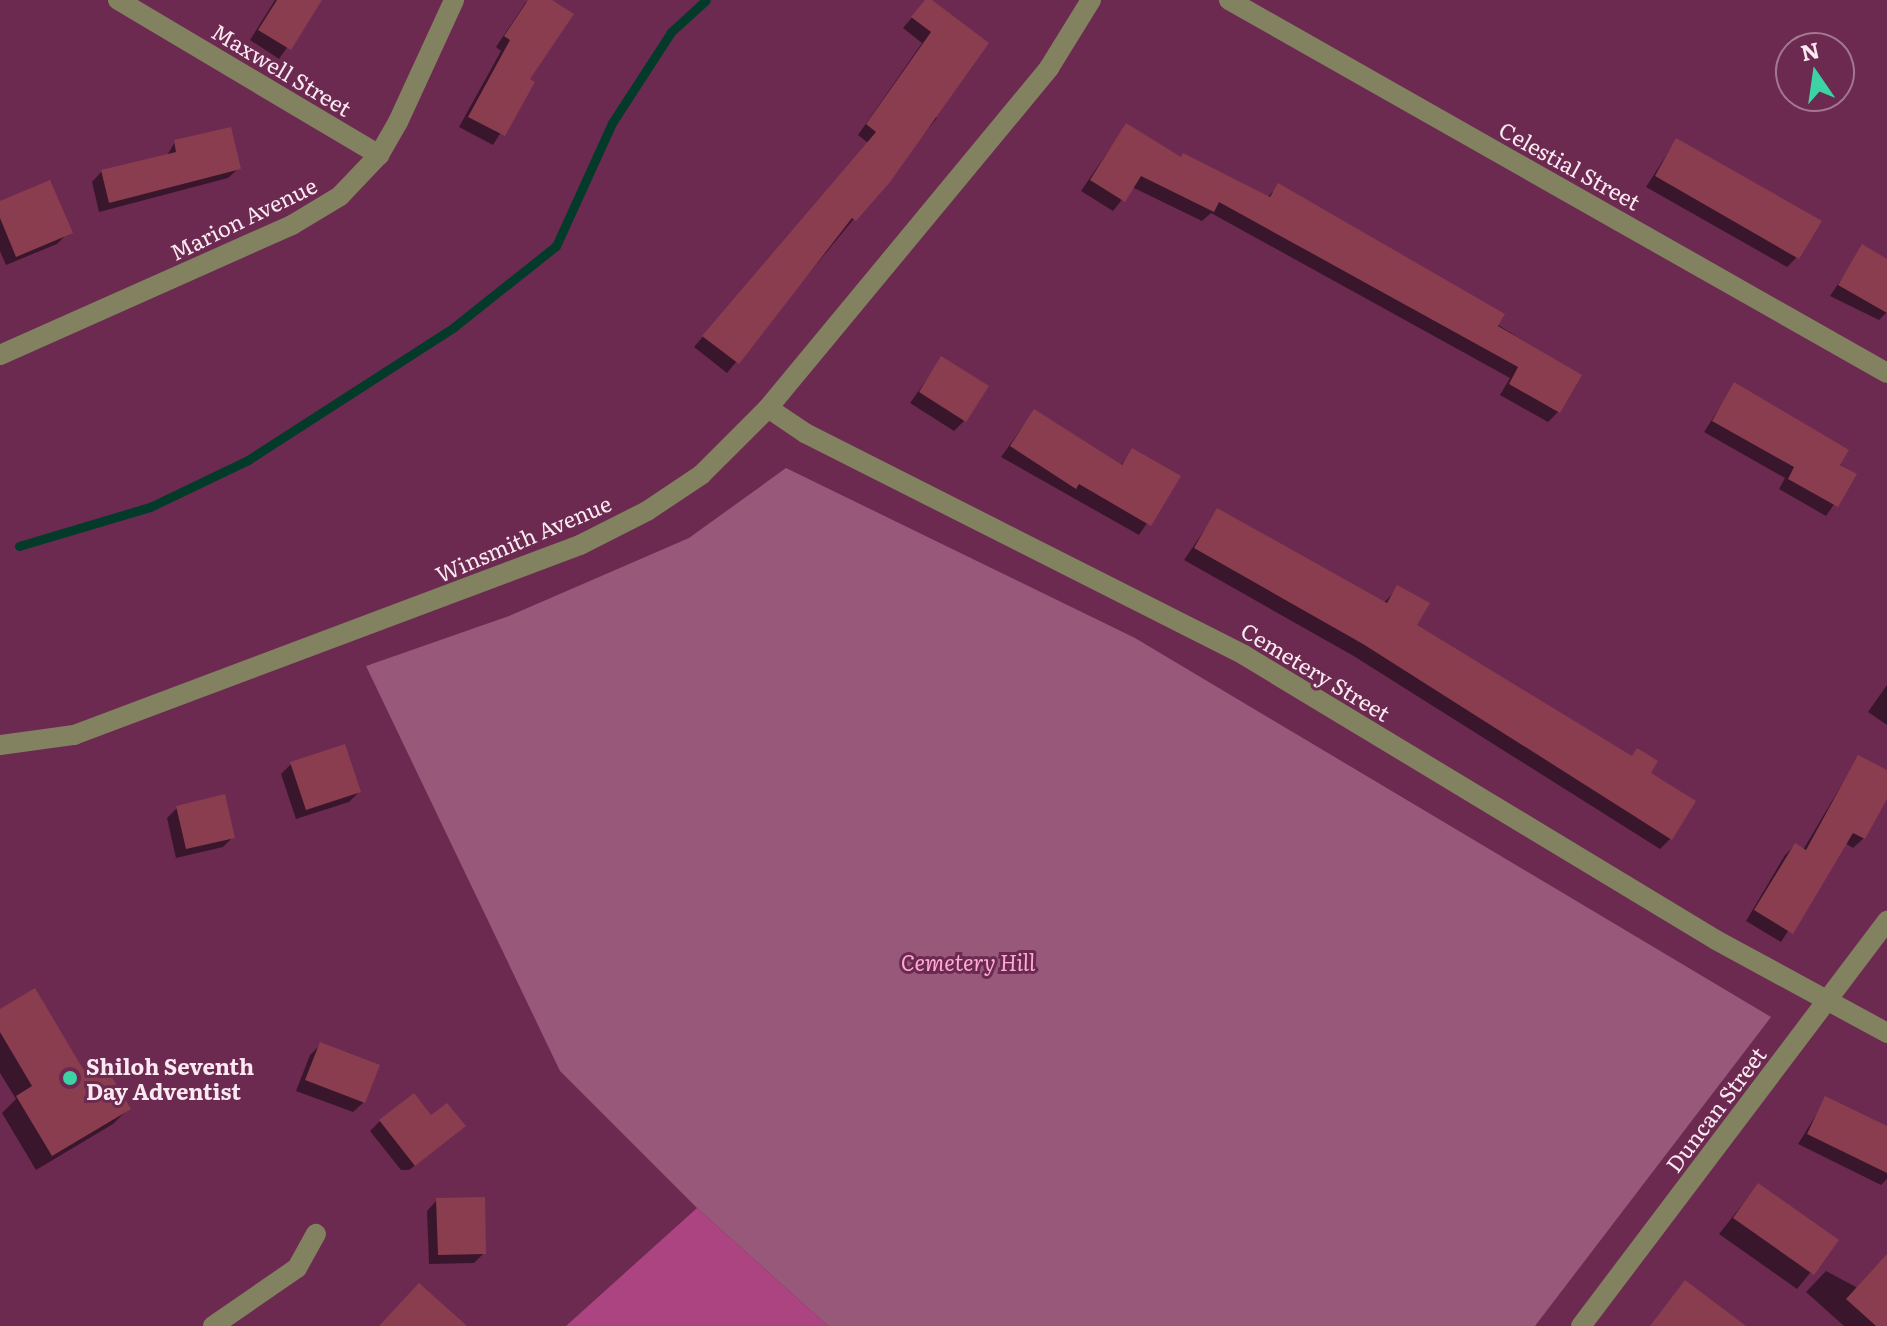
<!DOCTYPE html>
<html>
<head>
<meta charset="utf-8">
<style>
	body { margin:0 }
	#map { position:relative; width:1887px; height:1326px; overflow:hidden; background:#6c2a51; font-family:Literata,serif }
	div>[style] { position:absolute }
	.green>* { inset:0; background:#97587a }
	.forest>* { inset:0; background:#ad4482 }
	.shadow>* { inset:0; background:#0007 }
	.stream>* { height:9px; margin:-4.5px; padding:0 4.5px; transform-origin:4.5px; border-radius:4.5px; background:#033a2a }
	.building>* { inset:0; background:#893d4f }
	.minor>* { height:20px; margin:-10px; padding:0 10px; transform-origin:10px; border-radius:10px; background:#828261 }
	.dots>* { width:22px; height:22px; translate:-50% -50%; box-sizing:border-box; border:4px solid #6c2a51; border-radius:50% }
	span { translate:-50% -50%; white-space:nowrap; text-align:center; line-height:1.15; -webkit-text-stroke:6px #6c2a51; paint-order:stroke }
	.street-label { font-size:22px; color:#fae9f1 }
	.park-label { font-size:22px; color:#fdabd6; font-style:italic }
	.poi-label { font-size:22px; color:#fae9f1; font-weight:700 }
	.left { translate:0 -50%; text-align:left }
	.north { position:absolute; left:1775px; top:32px; width:80px; height:80px; box-sizing:border-box; background:#6c2a51; border:2px solid #a57691; border-radius:50%; rotate:347deg; font-size:22px; font-weight:700; line-height:32px; text-align:center; color:#fae9f1 }
	.north::after { content:''; display:block; margin:auto; width:28px; height:36px; background:#3cd4a4; clip-path:polygon(50% 0,100% 100%,50% 72%,0 100%) }
</style>
</head>
<body>
<div id="map">
	<div class="green">
		<div style="clip-path:polygon(786px 468px,1135px 638px,1771px 1017px,1535px 1326px,828px 1326px,697px 1208px,560px 1071px,366px 666px,509px 616px,689px 538px)"></div>
	</div>
	<div class="forest">
		<div style="clip-path:polygon(697px 1208px,828px 1326px,566px 1326px)"></div>
	</div>
	<div class="shadow">
		<div style="clip-path:polygon(275px 0,320px 0,279px 59px,250px 40px)"></div>
		<div style="clip-path:polygon(549px 0,527px 80px,532px 82px,493px 145px,459px 127px,501px 51px,496px 47px,526px 2px)"></div>
		<div style="clip-path:polygon(927px 0,986px 44px,932px 114px,937px 118px,727px 373px,694px 347px,868px 143px,858px 135px,922px 43px,903px 28px)"></div>
		<div style="clip-path:polygon(1126px 125px,1180px 159px,1267px 198px,1278px 186px,1579px 376px,1558px 412px,1548px 422px,1500px 395px,1510px 378px,1211px 213px,1202px 221px,1132px 187px,1113px 211px,1081px 191px)"></div>
		<div style="clip-path:polygon(1676px 140px,1797px 257px,1787px 267px,1646px 187px)"></div>
		<div style="clip-path:polygon(175px 142px,239px 168px,228px 178px,99px 212px,92px 182px,102px 171px,166px 157px)"></div>
		<div style="clip-path:polygon(0 203px,67px 234px,57px 244px,6px 265px,0 251px)"></div>
		<div style="clip-path:polygon(1863px 247px,1887px 261px,1887px 312px,1879px 320px,1830px 296px)"></div>
		<div style="clip-path:polygon(942px 358px,964px 421px,954px 431px,910px 403px)"></div>
		<div style="clip-path:polygon(1734px 385px,1854px 475px,1826px 516px,1779px 489px,1785px 478px,1704px 432px)"></div>
		<div style="clip-path:polygon(1034px 411px,1120px 466px,1132px 451px,1178px 477px,1139px 535px,1001px 457px)"></div>
		<div style="clip-path:polygon(1218px 510px,1383px 604px,1398px 587px,1415px 626px,1631px 758px,1648px 774px,1671px 838px,1660px 849px,1352px 655px,1184px 560px)"></div>
		<div style="clip-path:polygon(1887px 685px,1887px 725px,1868px 712px)"></div>
		<div style="clip-path:polygon(1858px 757px,1887px 773px,1887px 795px,1864px 838px,1853px 848px,1845px 843px,1781px 942px,1746px 921px,1785px 855px,1795px 845px,1803px 850px)"></div>
		<div style="clip-path:polygon(291px 764px,359px 792px,349px 802px,296px 819px,281px 774px)"></div>
		<div style="clip-path:polygon(177px 808px,233px 837px,223px 847px,176px 858px,167px 818px)"></div>
		<div style="clip-path:polygon(0 1011px,128px 1109px,113px 1124px,36px 1170px,2px 1113px,16px 1099px,0 1073px)"></div>
		<div style="clip-path:polygon(320px 1045px,364px 1102px,353px 1112px,296px 1091px,310px 1055px)"></div>
		<div style="clip-path:polygon(1826px 1099px,1887px 1129px,1887px 1179px,1881px 1185px,1798px 1144px)"></div>
		<div style="clip-path:polygon(431px 1118px,453px 1136px,409px 1170px,401px 1170px,370px 1131px,380px 1121px)"></div>
		<div style="clip-path:polygon(1758px 1185px,1836px 1241px,1797px 1289px,1719px 1234px)"></div>
		<div style="clip-path:polygon(437px 1200px,484px 1253px,474px 1263px,429px 1264px,427px 1211px)"></div>
		<div style="clip-path:polygon(1826px 1271px,1871px 1295px,1887px 1277px,1887px 1326px,1844px 1326px,1806px 1292px)"></div>
	</div>
	<div class="stream">
		<div style="left:19px;top:546px;width:137px;rotate:-16.6deg"></div>
		<div style="left:150px;top:507px;width:109px;rotate:-25.6deg"></div>
		<div style="left:248px;top:460px;width:245px;rotate:-32.8deg"></div>
		<div style="left:454px;top:327px;width:130px;rotate:-38.5deg"></div>
		<div style="left:556px;top:246px;width:135px;rotate:-65.5deg"></div>
		<div style="left:612px;top:123px;width:108px;rotate:-57deg"></div>
		<div style="left:671px;top:32px;width:47px;rotate:-42.4deg"></div>
	</div>
	<div class="building">
		<div style="clip-path:polygon(277px 0,322px 0,291px 50px,258px 30px)"></div>
		<div style="clip-path:polygon(528px 0,552px 0,574px 14px,530px 79px,535px 82px,505px 136px,468px 117px,510px 40px,504px 36px)"></div>
		<div style="clip-path:polygon(925px 0,932px 0,989px 43px,890px 182px,856px 221px,852px 218px,739px 364px,702px 336px,876px 132px,866px 124px,931px 32px,911px 17px)"></div>
		<div style="clip-path:polygon(1126px 123px,1181px 157px,1183px 153px,1270px 197px,1278px 183px,1505px 314px,1498px 326px,1582px 375px,1560px 413px,1509px 384px,1518px 367px,1219px 202px,1214px 212px,1141px 176px,1125px 202px,1090px 180px)"></div>
		<div style="clip-path:polygon(231px 127px,241px 169px,109px 203px,101px 170px,176px 152px,174px 140px)"></div>
		<div style="clip-path:polygon(1676px 138px,1822px 221px,1799px 259px,1655px 176px)"></div>
		<div style="clip-path:polygon(50px 180px,73px 233px,16px 257px,0 218px,0 201px)"></div>
		<div style="clip-path:polygon(1862px 244px,1887px 259px,1887px 313px,1838px 285px)"></div>
		<div style="clip-path:polygon(941px 356px,989px 386px,966px 422px,919px 392px)"></div>
		<div style="clip-path:polygon(1734px 382px,1849px 450px,1840px 465px,1857px 474px,1838px 507px,1788px 479px,1794px 467px,1712px 421px)"></div>
		<div style="clip-path:polygon(1034px 409px,1122px 465px,1132px 448px,1181px 476px,1151px 526px,1079px 484px,1076px 489px,1010px 446px)"></div>
		<div style="clip-path:polygon(1217px 508px,1387px 603px,1397px 585px,1430px 603px,1417px 625px,1632px 756px,1637px 748px,1658px 761px,1651px 773px,1696px 801px,1672px 840px,1363px 644px,1194px 548px)"></div>
		<div style="clip-path:polygon(345px 744px,361px 792px,306px 810px,290px 762px)"></div>
		<div style="clip-path:polygon(1858px 755px,1887px 770px,1887px 799px,1865px 839px,1853px 833px,1793px 934px,1754px 910px,1795px 843px,1806px 850px)"></div>
		<div style="clip-path:polygon(225px 794px,235px 838px,186px 849px,176px 806px)"></div>
		<div style="clip-path:polygon(35px 988px,83px 1069px,101px 1059px,131px 1109px,52px 1156px,16px 1096px,32px 1086px,0 1032px,0 1009px)"></div>
		<div style="clip-path:polygon(320px 1042px,380px 1065px,365px 1103px,305px 1080px)"></div>
		<div style="clip-path:polygon(414px 1093px,431px 1115px,447px 1103px,466px 1126px,415px 1166px,379px 1120px)"></div>
		<div style="clip-path:polygon(1825px 1096px,1887px 1126px,1887px 1173px,1807px 1134px)"></div>
		<div style="clip-path:polygon(1758px 1183px,1839px 1240px,1814px 1275px,1733px 1218px)"></div>
		<div style="clip-path:polygon(485px 1197px,486px 1254px,438px 1255px,436px 1198px)"></div>
		<div style="clip-path:polygon(1887px 1254px,1887px 1326px,1876px 1326px,1846px 1299px)"></div>
		<div style="clip-path:polygon(1685px 1280px,1746px 1326px,1650px 1326px)"></div>
		<div style="clip-path:polygon(419px 1283px,467px 1326px,379px 1326px)"></div>
	</div>
	<div class="minor">
		<div style="left:118px;top:0;width:304px;rotate:30.7deg"></div>
		<div style="left:1229px;top:0;width:756px;rotate:29.55deg"></div>
		<div style="left:0;top:355px;width:320px;rotate:-24deg"></div>
		<div style="left:292px;top:225px;width:56px;rotate:-31.1deg"></div>
		<div style="left:340px;top:196px;width:57px;rotate:-46.4deg"></div>
		<div style="left:379px;top:155px;width:38px;rotate:-60deg"></div>
		<div style="left:398px;top:122px;width:134px;rotate:-65.3deg"></div>
		<div style="left:768px;top:408px;width:45px;rotate:34deg"></div>
		<div style="left:805px;top:433px;width:492px;rotate:26.8deg"></div>
		<div style="left:1244px;top:655px;width:551px;rotate:31.12deg"></div>
		<div style="left:1716px;top:940px;width:195px;rotate:28.5deg"></div>
		<div style="left:0;top:745px;width:75px;rotate:-7.7deg"></div>
		<div style="left:74px;top:735px;width:540px;rotate:-20.58deg"></div>
		<div style="left:580px;top:545px;width:75px;rotate:-26.9deg"></div>
		<div style="left:647px;top:511px;width:65px;rotate:-33.7deg"></div>
		<div style="left:701px;top:475px;width:95px;rotate:-45deg"></div>
		<div style="left:768px;top:408px;width:441px;rotate:-50.4deg"></div>
		<div style="left:1049px;top:68px;width:80px;rotate:-58.3deg"></div>
		<div style="left:213px;top:1326px;width:102px;rotate:-34.6deg"></div>
		<div style="left:297px;top:1268px;width:39px;rotate:-61deg"></div>
		<div style="left:1581px;top:1326px;width:508px;rotate:-52.93deg"></div>
	</div>
	<div class="dots">
		<div style="left:70px;top:1078px;background:#3cd4a4"></div>
	</div>
	<div class="street-label">
		<span style="left:282px;top:69px;rotate:31deg">Maxwell Street</span>
		<span style="left:1570px;top:165px;rotate:29deg">Celestial Street</span>
		<span style="left:243px;top:218px;rotate:-26deg">Marion Avenue</span>
		<span style="left:523px;top:538px;rotate:-23deg">Winsmith Avenue</span>
		<span style="left:1316px;top:671px;rotate:31deg">Cemetery Street</span>
		<span style="left:1715px;top:1109px;rotate:-53deg">Duncan Street</span>
	</div>
	<div class="park-label">
		<span style="left:968px;top:962px">Cemetery Hill</span>
	</div>
	<div class="poi-label">
		<span class="left" style="left:86px;top:1078px">Shiloh Seventh<br>Day Adventist</span>
	</div>
	<div class="north">N</div>
</div>
</body>
</html>
